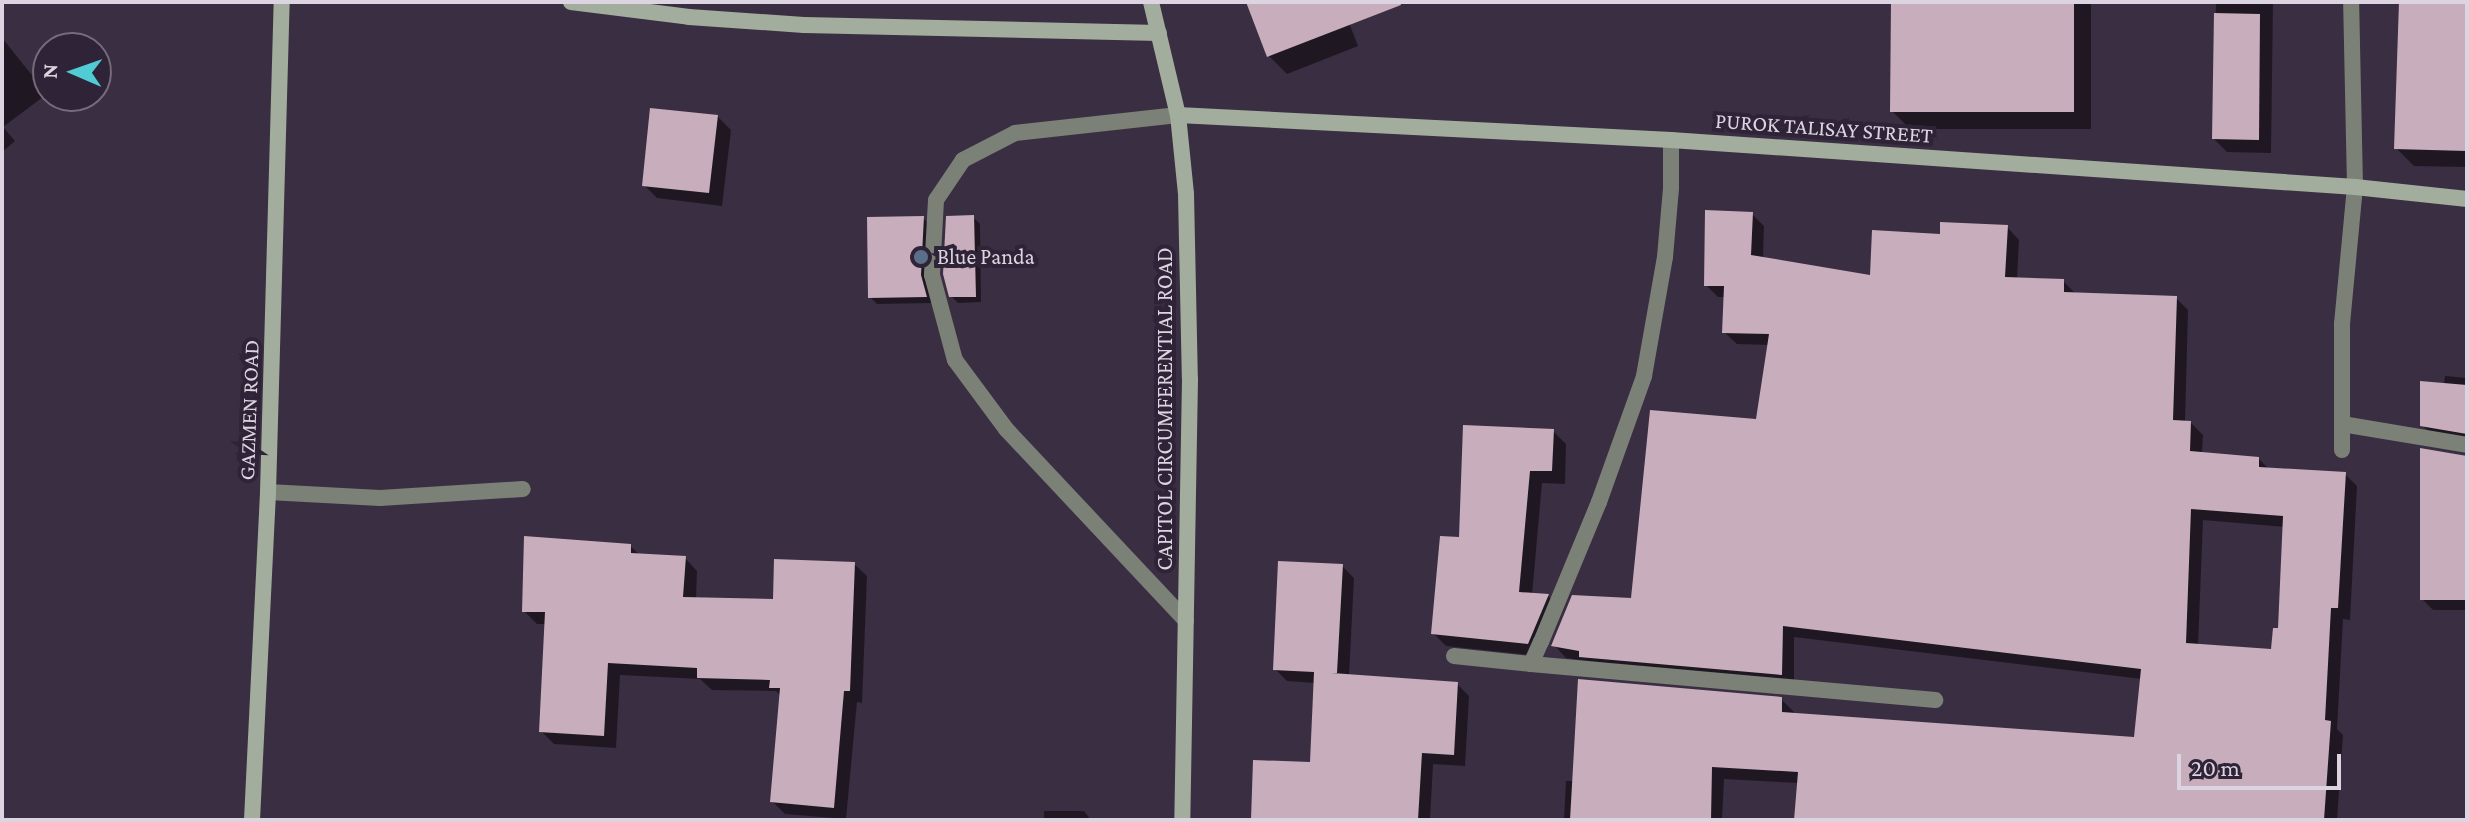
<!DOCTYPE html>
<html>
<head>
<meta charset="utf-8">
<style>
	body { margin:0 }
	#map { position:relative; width:2469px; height:822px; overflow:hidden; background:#3a2e42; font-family:"Crimson Pro",serif }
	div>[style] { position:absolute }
	.shadow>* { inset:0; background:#0007 }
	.building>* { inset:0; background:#c8adbd }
	.lane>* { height:16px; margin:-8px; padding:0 8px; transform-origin:8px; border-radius:8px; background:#7b8177 }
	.street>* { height:16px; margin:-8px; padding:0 8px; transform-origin:8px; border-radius:8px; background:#7b8177 }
	.secondary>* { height:16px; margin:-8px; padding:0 8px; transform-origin:8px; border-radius:8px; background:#a2ad9d }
	.dots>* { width:22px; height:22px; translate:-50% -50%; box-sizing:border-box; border:4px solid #2f2437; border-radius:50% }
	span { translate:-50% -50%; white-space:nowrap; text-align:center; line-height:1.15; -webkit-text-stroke:8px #2f2437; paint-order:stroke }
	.street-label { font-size:22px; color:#dcd5e1 }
	.poi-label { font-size:22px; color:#dcd5e1 }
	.left { translate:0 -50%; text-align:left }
	.frame { position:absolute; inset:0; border:4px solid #dcd5e1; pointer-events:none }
	.north { position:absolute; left:32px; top:32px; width:80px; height:80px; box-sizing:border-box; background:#2f2437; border:2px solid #746b7b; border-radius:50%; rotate:272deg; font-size:22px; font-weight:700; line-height:32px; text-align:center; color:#dcd5e1 }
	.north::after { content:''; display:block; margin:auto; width:28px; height:36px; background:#51ccd5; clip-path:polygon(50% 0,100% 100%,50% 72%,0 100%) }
	.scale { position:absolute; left:2177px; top:754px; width:164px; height:36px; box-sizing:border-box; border:4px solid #dcd5e1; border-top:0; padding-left:10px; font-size:24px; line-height:28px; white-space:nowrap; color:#dcd5e1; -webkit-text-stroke:6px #2f2437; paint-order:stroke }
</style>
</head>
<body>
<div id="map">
	<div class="shadow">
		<div style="clip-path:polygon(1249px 2px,1341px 2px,1358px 46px,1287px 74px,1269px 56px)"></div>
		<div style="clip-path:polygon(1893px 2px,2091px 2px,2091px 129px,1910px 129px,1892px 111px)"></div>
		<div style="clip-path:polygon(2216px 2px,2273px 2px,2271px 153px,2227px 152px,2214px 139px)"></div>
		<div style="clip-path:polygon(2401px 2px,2467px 2px,2467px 167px,2414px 166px,2396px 148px)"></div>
		<div style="clip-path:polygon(3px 39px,47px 94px,3px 127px,15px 141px,2px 152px)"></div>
		<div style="clip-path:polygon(717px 116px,731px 130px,722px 206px,657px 198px,644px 185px)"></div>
		<div style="clip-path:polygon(evenodd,1752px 214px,1764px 226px,1763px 259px,1872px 277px,1942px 236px,2007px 227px,2019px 240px,2017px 279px,2063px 281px,2076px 294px,2176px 298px,2188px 310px,2185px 423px,2191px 423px,2203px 435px,2202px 454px,2259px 459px,2270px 470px,2345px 474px,2357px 486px,2350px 620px,2343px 619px,2337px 729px,2343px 735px,2337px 820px,1799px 820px,1799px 783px,1724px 779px,1722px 820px,1564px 820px,1566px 781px,1574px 781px,1781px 699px,1795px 713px,1821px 716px,2136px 739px,2142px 679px,1794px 637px,1794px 687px,1566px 658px,1554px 645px,1633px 600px,1758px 422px,1769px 345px,1737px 344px,1724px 332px,1725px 297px,1718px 297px,1706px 285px,1752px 214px,2203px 520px,2285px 527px,2280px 630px,2273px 651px,2198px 646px,2203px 520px)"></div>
		<div style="clip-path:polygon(973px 217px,980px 224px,981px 302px,958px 303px,951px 296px)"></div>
		<div style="clip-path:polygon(923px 218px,930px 225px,932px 303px,877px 304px,870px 297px)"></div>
		<div style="clip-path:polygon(2445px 376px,2467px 378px,2467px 442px,2434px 436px,2422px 425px,2444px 385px)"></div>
		<div style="clip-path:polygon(1553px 431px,1566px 444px,1565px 484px,1542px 483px,1532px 595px,1548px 596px,1561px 609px,1541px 656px,1446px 646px,1433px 633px,1461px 540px)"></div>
		<div style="clip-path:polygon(2467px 458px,2467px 610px,2433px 610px,2422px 599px)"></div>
		<div style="clip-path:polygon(630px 546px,640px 555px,685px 558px,697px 571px,696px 599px,774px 601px,854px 564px,867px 576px,862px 703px,857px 702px,846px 819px,785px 814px,772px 801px,782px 697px,776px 691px,712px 690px,700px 679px,620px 675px,616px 748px,554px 744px,541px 731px,546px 624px,537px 624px,524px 611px)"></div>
		<div style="clip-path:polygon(1342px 566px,1354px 578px,1349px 676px,1457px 684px,1469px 696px,1465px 766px,1433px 764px,1430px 820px,1252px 820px,1312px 764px,1315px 683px,1287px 681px,1275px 669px)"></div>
		<div style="clip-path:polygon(1044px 811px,1084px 811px,1091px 820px,1044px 820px)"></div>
	</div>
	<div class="building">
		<div style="clip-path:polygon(1246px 2px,1400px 2px,1401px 5px,1267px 57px)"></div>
		<div style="clip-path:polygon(1891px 2px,2074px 2px,2074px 112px,1890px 112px)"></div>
		<div style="clip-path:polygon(2399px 2px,2467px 2px,2467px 151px,2394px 149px)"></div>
		<div style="clip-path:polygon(2214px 13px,2260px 14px,2259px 140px,2212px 139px)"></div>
		<div style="clip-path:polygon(650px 108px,718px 115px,709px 193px,642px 186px)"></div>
		<div style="clip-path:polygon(evenodd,1705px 210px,1753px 212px,1751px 255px,1870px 275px,1872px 230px,1940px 234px,1940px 222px,2008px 225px,2005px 277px,2064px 279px,2064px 292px,2177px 296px,2173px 420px,2191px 421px,2190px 451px,2259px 457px,2259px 467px,2346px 472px,2338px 608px,2331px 608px,2325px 720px,2331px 721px,2324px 820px,1794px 820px,1798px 772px,1712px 767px,1711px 820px,1570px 820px,1578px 679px,1782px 697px,1782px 712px,2134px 737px,2141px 669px,1783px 626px,1782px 675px,1579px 657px,1579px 651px,1551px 646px,1572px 595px,1631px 598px,1650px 410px,1756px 419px,1769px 334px,1722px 333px,1724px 286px,1704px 286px,1705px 210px,2191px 509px,2283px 516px,2278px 628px,2273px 628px,2271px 649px,2186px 643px,2191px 509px)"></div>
		<div style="clip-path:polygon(974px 215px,976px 297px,949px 297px,943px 274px,946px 216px)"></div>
		<div style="clip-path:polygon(924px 216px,921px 275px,927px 297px,868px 298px,867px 217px)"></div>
		<div style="clip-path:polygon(2420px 381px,2467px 385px,2467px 434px,2420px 426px)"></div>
		<div style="clip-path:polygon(1463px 425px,1554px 429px,1552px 471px,1530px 471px,1519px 592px,1549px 594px,1528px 644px,1431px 634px,1440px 536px,1459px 537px)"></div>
		<div style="clip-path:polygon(2420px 448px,2467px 456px,2467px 600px,2420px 600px)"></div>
		<div style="clip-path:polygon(524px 536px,631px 544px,631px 553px,686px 556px,683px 597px,773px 599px,774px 559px,855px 562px,850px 691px,844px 691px,834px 808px,770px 802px,780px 688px,769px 688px,770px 680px,697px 678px,697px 668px,608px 663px,604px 736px,539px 732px,545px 612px,522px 612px)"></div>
		<div style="clip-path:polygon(1278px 561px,1343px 564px,1337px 673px,1332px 673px,1458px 682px,1454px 755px,1422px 753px,1418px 820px,1251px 820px,1253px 760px,1310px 762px,1314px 672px,1273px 670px)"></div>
	</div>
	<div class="lane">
		<div style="left:1178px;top:115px;width:164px;rotate:173.7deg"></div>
		<div style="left:1015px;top:133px;width:59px;rotate:152.6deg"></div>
		<div style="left:963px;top:160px;width:48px;rotate:124deg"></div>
		<div style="left:936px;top:200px;width:75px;rotate:93.1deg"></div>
		<div style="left:932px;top:275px;width:88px;rotate:74.9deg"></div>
		<div style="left:955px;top:360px;width:86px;rotate:53.5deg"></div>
		<div style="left:1006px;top:429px;width:263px;rotate:46.8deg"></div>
		<div style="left:268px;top:492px;width:112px;rotate:3.1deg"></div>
		<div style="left:380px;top:498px;width:143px;rotate:-3.6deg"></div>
	</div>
	<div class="street">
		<div style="left:2342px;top:424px;width:127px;rotate:9.5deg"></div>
		<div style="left:2342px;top:450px;width:126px;rotate:-90deg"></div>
		<div style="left:2342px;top:324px;width:138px;rotate:-84.6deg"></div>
		<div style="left:2355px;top:187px;width:185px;rotate:-91.2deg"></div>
		<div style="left:1454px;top:656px;width:77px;rotate:5.9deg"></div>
		<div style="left:1531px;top:664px;width:24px;rotate:-66deg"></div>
		<div style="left:1541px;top:642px;width:152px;rotate:-67.5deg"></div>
		<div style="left:1599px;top:502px;width:134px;rotate:-70.3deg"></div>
		<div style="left:1644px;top:376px;width:121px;rotate:-80deg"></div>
		<div style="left:1665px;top:257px;width:69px;rotate:-85deg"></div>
		<div style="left:1671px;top:188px;width:48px;rotate:-90deg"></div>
		<div style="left:1531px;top:664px;width:406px;rotate:5.1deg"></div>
	</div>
	<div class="secondary">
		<div style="left:571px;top:2px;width:119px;rotate:7.2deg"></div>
		<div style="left:689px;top:17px;width:115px;rotate:4deg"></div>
		<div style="left:804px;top:25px;width:355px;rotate:1.3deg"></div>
		<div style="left:1151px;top:2px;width:116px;rotate:76.6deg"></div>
		<div style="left:1178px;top:115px;width:79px;rotate:84.2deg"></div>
		<div style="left:1186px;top:194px;width:185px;rotate:88.8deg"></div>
		<div style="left:1190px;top:379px;width:441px;rotate:91deg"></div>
		<div style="left:1178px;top:115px;width:494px;rotate:2.9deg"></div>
		<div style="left:1671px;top:140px;width:686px;rotate:3.93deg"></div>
		<div style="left:2355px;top:187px;width:113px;rotate:6.1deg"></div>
		<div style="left:252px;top:820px;width:328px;rotate:-87.2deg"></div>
		<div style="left:268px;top:492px;width:490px;rotate:-88.4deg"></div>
	</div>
	<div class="dots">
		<div style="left:921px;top:257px;background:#5c6f8a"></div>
	</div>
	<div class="street-label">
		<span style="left:1824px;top:128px;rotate:4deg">PUROK TALISAY STREET</span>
		<span style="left:1165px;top:409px;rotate:-90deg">CAPITOL CIRCUMFERENTIAL ROAD</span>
		<span style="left:249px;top:410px;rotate:-88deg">GAZMEN ROAD</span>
	</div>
	<div class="poi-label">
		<span class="left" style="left:937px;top:257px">Blue Panda</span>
	</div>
	<div class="frame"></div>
	<div class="north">N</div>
	<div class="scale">20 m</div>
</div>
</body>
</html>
